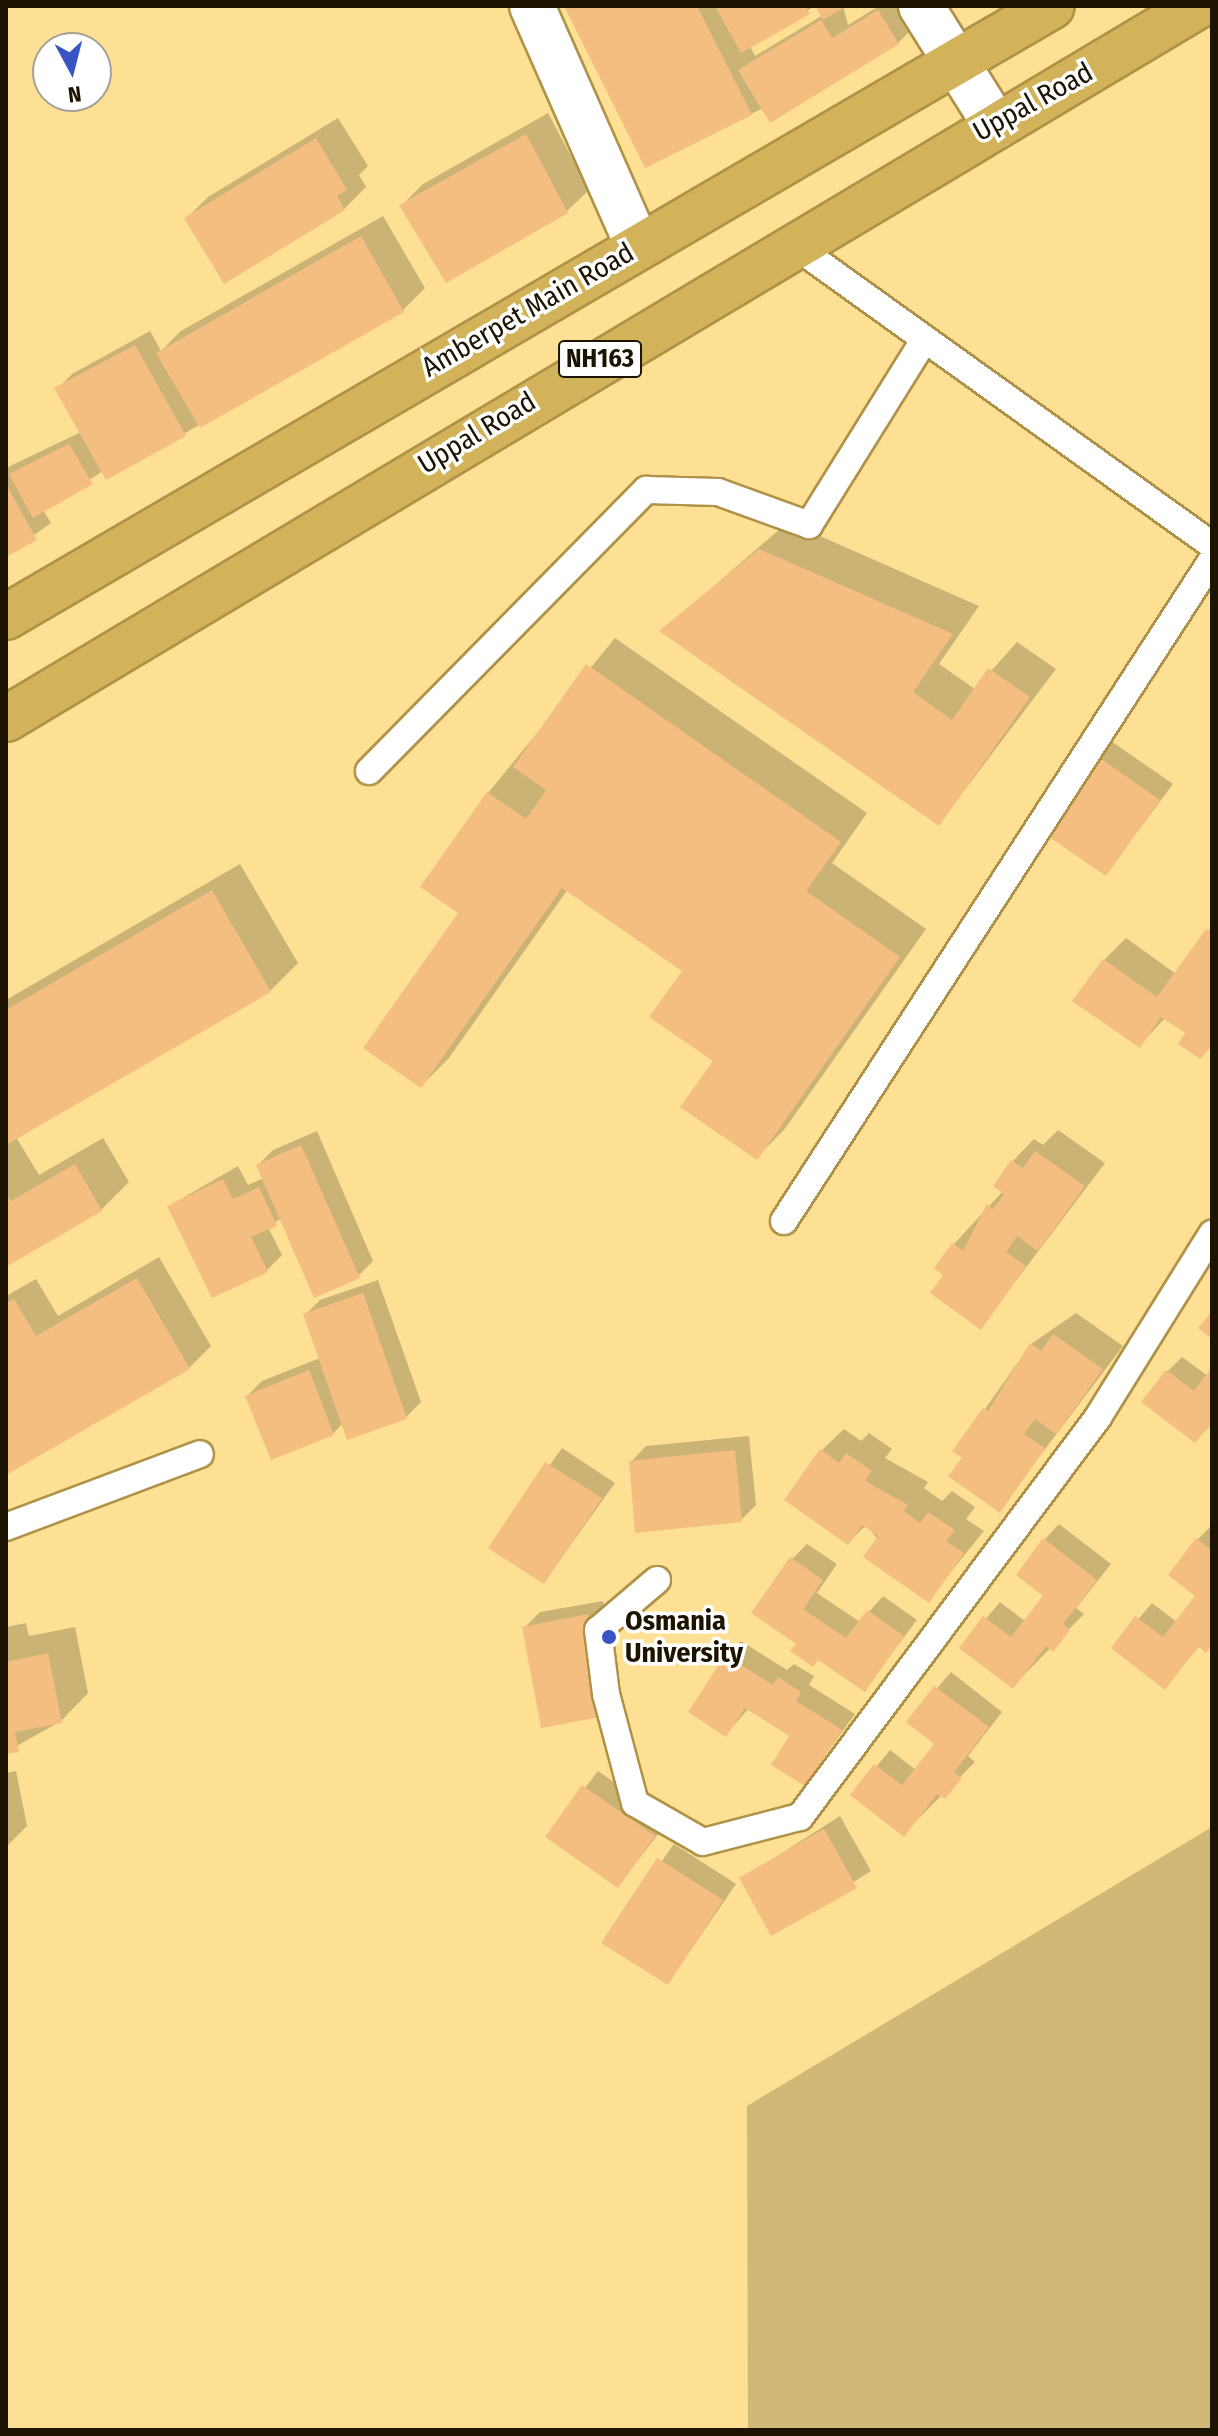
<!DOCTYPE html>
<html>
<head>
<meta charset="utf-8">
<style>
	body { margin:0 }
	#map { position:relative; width:1218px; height:2436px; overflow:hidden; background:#fee094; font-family:"Fira Sans Condensed",sans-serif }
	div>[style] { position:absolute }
	.green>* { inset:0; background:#d2b877 }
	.shadow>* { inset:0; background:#0003 }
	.building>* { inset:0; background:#f5be81 }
	.roads { filter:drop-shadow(2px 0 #af9247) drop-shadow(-2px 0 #af9247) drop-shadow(0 2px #af9247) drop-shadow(0 -2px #af9247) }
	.service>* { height:26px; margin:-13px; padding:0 13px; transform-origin:13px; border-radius:13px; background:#fff }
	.minor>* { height:44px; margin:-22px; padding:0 22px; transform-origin:22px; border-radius:22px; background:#fff }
	.trunk>* { height:44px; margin:-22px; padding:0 22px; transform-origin:22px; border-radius:22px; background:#d2b35a }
	.dots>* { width:22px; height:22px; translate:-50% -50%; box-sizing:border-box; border:4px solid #fff; border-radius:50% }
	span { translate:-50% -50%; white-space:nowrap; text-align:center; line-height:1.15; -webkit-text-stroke:7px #fff; paint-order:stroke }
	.shield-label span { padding:2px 6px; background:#fff; border:2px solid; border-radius:6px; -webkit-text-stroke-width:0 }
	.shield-label { font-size:26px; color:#1c1400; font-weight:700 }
	.street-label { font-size:28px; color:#1c1400 }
	.poi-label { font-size:28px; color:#1c1400; font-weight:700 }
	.left { translate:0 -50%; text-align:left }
	.frame { position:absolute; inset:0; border:8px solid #1c1400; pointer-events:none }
	.north { position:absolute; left:32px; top:32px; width:80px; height:80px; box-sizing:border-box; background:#fff; border:2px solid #a4a199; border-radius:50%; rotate:173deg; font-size:22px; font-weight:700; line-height:32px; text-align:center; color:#1c1400 }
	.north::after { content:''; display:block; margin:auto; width:28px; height:36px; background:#3854c5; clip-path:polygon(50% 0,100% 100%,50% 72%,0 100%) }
</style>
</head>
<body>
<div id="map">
	<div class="green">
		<div style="clip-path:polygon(1212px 1827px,1212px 2430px,748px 2430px,747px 2106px)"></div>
	</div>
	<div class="shadow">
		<div style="clip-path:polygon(566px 6px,815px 6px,750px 46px,755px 56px,823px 15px,818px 6px,843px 6px,848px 25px,879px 6px,899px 6px,913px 28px,898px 43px,751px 114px)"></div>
		<div style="clip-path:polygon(548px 113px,589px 190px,567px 211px,401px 206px,423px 184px)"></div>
		<div style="clip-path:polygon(338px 118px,368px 166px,359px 175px,366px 187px,344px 209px,186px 219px,208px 197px)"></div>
		<div style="clip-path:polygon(383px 216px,425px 288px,403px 310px,107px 477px,103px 471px,43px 510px,51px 523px,6px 555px,6px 468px,81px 432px,57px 389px,72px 374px,150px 331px,161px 351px,181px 331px)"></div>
		<div style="clip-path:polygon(788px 522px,979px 606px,939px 664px,975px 689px,1017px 642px,1056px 669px,939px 824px,662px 631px)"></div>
		<div style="clip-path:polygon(615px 638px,867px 813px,832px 863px,926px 929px,784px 1130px,756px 1158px,685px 971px,568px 889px,449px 1058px,421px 1086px,488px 793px)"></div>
		<div style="clip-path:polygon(1111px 741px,1173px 784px,1106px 874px,1096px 756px)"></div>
		<div style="clip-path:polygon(240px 864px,298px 963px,270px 991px,16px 1137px,39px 1175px,103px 1138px,129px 1182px,101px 1210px,6px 1265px,6px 1000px)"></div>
		<div style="clip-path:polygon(1212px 926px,1212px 1044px,1166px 1017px,1140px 1045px,1104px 960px,1126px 938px,1176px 974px)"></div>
		<div style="clip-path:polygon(1058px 1130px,1105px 1163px,981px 1327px,946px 1275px,954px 1244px,1003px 1191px,1013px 1161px,1034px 1139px,1043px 1145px)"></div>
		<div style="clip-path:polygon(317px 1131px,373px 1261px,358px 1276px,282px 1218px,268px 1227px,282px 1255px,267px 1270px,169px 1206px,238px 1166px,248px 1185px,264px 1178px,258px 1165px,273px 1150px)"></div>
		<div style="clip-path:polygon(159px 1257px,211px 1346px,189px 1368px,6px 1473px,6px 1296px,36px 1279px,58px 1316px)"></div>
		<div style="clip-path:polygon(378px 1280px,421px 1402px,406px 1417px,343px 1423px,333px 1434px,247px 1396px,262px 1381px,320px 1358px,305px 1315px,320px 1300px)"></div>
		<div style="clip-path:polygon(1076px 1313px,1123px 1346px,999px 1510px,965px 1457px,985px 1409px,1031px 1344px)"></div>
		<div style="clip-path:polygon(1182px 1357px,1208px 1376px,1212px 1371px,1212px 1424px,1195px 1441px,1167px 1372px)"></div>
		<div style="clip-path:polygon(844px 1429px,861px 1441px,869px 1433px,892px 1449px,885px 1458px,928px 1482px,924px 1488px,942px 1501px,952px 1491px,975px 1507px,966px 1519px,984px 1531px,928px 1600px,866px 1525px,848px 1543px,822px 1450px)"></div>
		<div style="clip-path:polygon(749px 1436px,756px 1505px,741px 1520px,631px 1462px,646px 1446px)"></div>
		<div style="clip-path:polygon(562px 1448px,615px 1483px,544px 1582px,491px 1547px)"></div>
		<div style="clip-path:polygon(1059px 1524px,1111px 1564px,1076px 1608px,1084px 1614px,1013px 1686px,961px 1648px,1000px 1602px,1026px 1622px,1046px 1595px,1045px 1539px)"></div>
		<div style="clip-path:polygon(1212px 1525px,1212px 1644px,1200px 1645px,1165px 1687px,1114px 1648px,1152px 1603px,1177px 1622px,1198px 1596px,1197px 1540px)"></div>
		<div style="clip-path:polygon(807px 1544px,837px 1564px,817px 1593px,860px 1622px,883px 1596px,917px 1620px,865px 1689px,798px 1643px,792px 1559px)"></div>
		<div style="clip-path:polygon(603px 1601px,620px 1699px,525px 1627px,540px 1612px)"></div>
		<div style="clip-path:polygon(26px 1623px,29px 1636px,75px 1627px,88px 1693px,61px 1721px,6px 1752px,6px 1627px)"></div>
		<div style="clip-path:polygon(741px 1641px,787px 1670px,794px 1664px,814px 1676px,809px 1685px,855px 1714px,804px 1784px,792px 1735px,749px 1708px,726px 1734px,726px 1656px)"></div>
		<div style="clip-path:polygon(951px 1672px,1002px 1712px,968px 1756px,975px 1762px,903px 1834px,853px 1795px,890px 1750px,916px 1770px,937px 1743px,909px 1721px)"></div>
		<div style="clip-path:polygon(16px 1771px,27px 1826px,6px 1847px,6px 1773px)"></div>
		<div style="clip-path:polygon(598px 1771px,669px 1820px,618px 1886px,548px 1837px)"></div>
		<div style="clip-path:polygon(840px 1816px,871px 1871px,772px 1933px,741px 1879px)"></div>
		<div style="clip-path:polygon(674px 1844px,736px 1884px,668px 1983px,604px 1942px)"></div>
	</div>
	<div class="building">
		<div style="clip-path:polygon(564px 6px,697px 6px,752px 115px,645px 168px)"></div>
		<div style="clip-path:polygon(715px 6px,805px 6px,810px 14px,741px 53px)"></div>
		<div style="clip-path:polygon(815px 6px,847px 6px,823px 20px)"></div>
		<div style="clip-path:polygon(878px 10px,899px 44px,770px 123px,738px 70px,821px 20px,832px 38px)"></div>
		<div style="clip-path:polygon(526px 134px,568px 213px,446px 283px,399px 205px)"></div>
		<div style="clip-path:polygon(316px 138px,347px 190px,337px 196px,345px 210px,224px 284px,184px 218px)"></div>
		<div style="clip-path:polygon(361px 236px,404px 312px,200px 428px,156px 353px)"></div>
		<div style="clip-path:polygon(135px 345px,186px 436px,106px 480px,54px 388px)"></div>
		<div style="clip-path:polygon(69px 444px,93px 484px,33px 518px,9px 474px)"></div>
		<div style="clip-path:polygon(6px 484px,37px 540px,6px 557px)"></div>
		<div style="clip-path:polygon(759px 549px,953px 634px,913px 692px,952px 720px,988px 668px,1030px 697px,939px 826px,659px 631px)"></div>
		<div style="clip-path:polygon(586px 664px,841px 842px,806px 891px,900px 957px,757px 1160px,680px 1107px,713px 1061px,649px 1017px,682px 971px,562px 888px,421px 1088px,363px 1048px,458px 913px,420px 887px,487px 792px,526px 819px,546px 790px,513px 767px)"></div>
		<div style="clip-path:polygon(1094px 754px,1160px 800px,1106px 876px,1040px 831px)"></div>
		<div style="clip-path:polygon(212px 890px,271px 992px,6px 1145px,6px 1010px)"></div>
		<div style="clip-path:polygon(1206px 929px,1212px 933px,1212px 1046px,1200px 1059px,1178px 1044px,1185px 1033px,1161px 1017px,1140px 1048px,1072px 1001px,1103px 959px,1157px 997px)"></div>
		<div style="clip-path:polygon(301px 1145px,360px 1278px,314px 1298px,256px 1165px)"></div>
		<div style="clip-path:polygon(1035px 1151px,1085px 1186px,1038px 1251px,1017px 1236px,1006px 1252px,1026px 1266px,981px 1330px,930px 1293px,943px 1275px,934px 1268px,952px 1243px,963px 1251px,987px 1204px,993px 1209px,1004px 1194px,993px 1186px,1011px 1160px,1023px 1168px)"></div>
		<div style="clip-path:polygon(75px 1164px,102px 1211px,6px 1267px,6px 1193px,11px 1201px)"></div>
		<div style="clip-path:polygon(223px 1179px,233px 1199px,259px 1187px,277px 1226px,251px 1237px,268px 1272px,212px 1298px,167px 1206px)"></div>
		<div style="clip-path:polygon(137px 1278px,190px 1369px,6px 1475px,6px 1303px,14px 1299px,36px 1336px)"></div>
		<div style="clip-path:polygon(363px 1293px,407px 1419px,347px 1440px,303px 1314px)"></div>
		<div style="clip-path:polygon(1212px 1311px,1212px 1339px,1198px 1328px)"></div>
		<div style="clip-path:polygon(1053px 1334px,1103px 1369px,1056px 1434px,1035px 1419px,1024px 1434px,1045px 1448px,1000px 1513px,948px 1476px,962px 1458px,952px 1451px,983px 1408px,988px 1411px,1030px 1343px,1041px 1351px)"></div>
		<div style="clip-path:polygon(1212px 1367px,1212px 1422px,1195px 1443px,1141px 1402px,1166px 1370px,1194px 1391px)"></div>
		<div style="clip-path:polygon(309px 1370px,334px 1435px,271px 1460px,245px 1396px)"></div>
		<div style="clip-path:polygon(820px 1449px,839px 1463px,846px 1453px,872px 1471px,865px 1481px,908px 1505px,904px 1511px,920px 1523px,928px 1512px,955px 1530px,946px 1541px,964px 1553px,929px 1603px,863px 1557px,878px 1536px,862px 1525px,848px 1545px,784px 1500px)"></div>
		<div style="clip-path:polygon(735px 1450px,742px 1522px,635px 1533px,629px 1461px)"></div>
		<div style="clip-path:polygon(545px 1462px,602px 1498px,544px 1584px,488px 1548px)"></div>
		<div style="clip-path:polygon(1043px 1538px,1097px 1580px,1063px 1624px,1070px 1630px,1053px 1652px,1046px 1646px,1013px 1689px,959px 1648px,983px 1616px,1011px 1637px,1043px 1596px,1016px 1575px)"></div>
		<div style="clip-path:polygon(1196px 1538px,1212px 1551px,1212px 1645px,1206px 1653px,1198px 1646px,1165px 1690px,1111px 1648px,1135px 1616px,1163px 1637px,1195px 1596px,1168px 1575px)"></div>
		<div style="clip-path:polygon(790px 1557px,823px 1580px,803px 1609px,846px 1638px,867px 1610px,904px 1636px,865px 1692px,818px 1660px,813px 1667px,790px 1651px,796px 1644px,751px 1613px)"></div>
		<div style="clip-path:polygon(588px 1614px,606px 1716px,541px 1728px,522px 1627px)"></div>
		<div style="clip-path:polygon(48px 1653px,62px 1723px,15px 1732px,19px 1752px,6px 1754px,6px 1662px)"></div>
		<div style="clip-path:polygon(725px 1655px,773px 1685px,778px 1677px,801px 1692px,796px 1701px,842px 1730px,805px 1786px,771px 1765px,789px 1736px,745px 1708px,726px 1737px,688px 1712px)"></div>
		<div style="clip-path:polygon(934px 1686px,989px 1727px,954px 1772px,962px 1778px,945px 1799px,937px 1794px,904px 1837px,850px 1795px,874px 1764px,902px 1785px,934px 1744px,906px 1722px)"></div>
		<div style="clip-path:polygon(582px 1785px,655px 1836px,618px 1888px,545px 1837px)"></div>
		<div style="clip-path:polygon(824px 1829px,857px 1888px,771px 1936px,739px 1878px)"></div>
		<div style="clip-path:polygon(657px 1858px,723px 1900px,668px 1985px,601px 1943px)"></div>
	</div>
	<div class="roads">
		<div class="service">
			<div style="left:798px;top:248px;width:510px;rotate:35.66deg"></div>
			<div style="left:369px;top:771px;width:395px;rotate:-45.4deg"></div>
			<div style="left:646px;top:490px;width:72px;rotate:1.6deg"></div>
			<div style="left:718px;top:492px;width:97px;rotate:19.9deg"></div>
			<div style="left:809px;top:525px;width:219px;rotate:-58.1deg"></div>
			<div style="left:784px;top:1221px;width:787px;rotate:-57.08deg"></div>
			<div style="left:6px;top:1527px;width:207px;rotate:-20.6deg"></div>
			<div style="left:657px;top:1580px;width:77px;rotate:139.7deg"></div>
			<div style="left:598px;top:1630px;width:64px;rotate:82.9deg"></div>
			<div style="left:606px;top:1694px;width:113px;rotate:75.1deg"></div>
			<div style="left:635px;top:1803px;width:78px;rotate:29.8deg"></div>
			<div style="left:703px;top:1842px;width:100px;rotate:-14.5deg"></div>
			<div style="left:800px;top:1817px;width:499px;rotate:-53.3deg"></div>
			<div style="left:1098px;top:1417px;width:216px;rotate:-58.1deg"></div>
		</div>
		<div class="minor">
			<div style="left:532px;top:6px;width:262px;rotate:66.2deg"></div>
			<div style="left:921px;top:6px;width:142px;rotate:58deg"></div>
		</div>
		<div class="trunk">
			<div style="left:6px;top:617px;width:1211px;rotate:-30.29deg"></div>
			<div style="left:6px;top:719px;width:1389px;rotate:-30.89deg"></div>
		</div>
	</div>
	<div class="dots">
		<div style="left:609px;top:1637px;background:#3854c5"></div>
	</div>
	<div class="shield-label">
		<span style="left:600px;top:359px">NH163</span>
	</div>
	<div class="street-label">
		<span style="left:1033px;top:102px;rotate:-29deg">Uppal Road</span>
		<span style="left:528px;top:310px;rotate:-30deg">Amberpet Main Road</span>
		<span style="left:477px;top:433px;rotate:-31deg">Uppal Road</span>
	</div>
	<div class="poi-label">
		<span class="left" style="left:625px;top:1637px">Osmania<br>University</span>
	</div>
	<div class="frame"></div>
	<div class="north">N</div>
</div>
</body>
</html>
